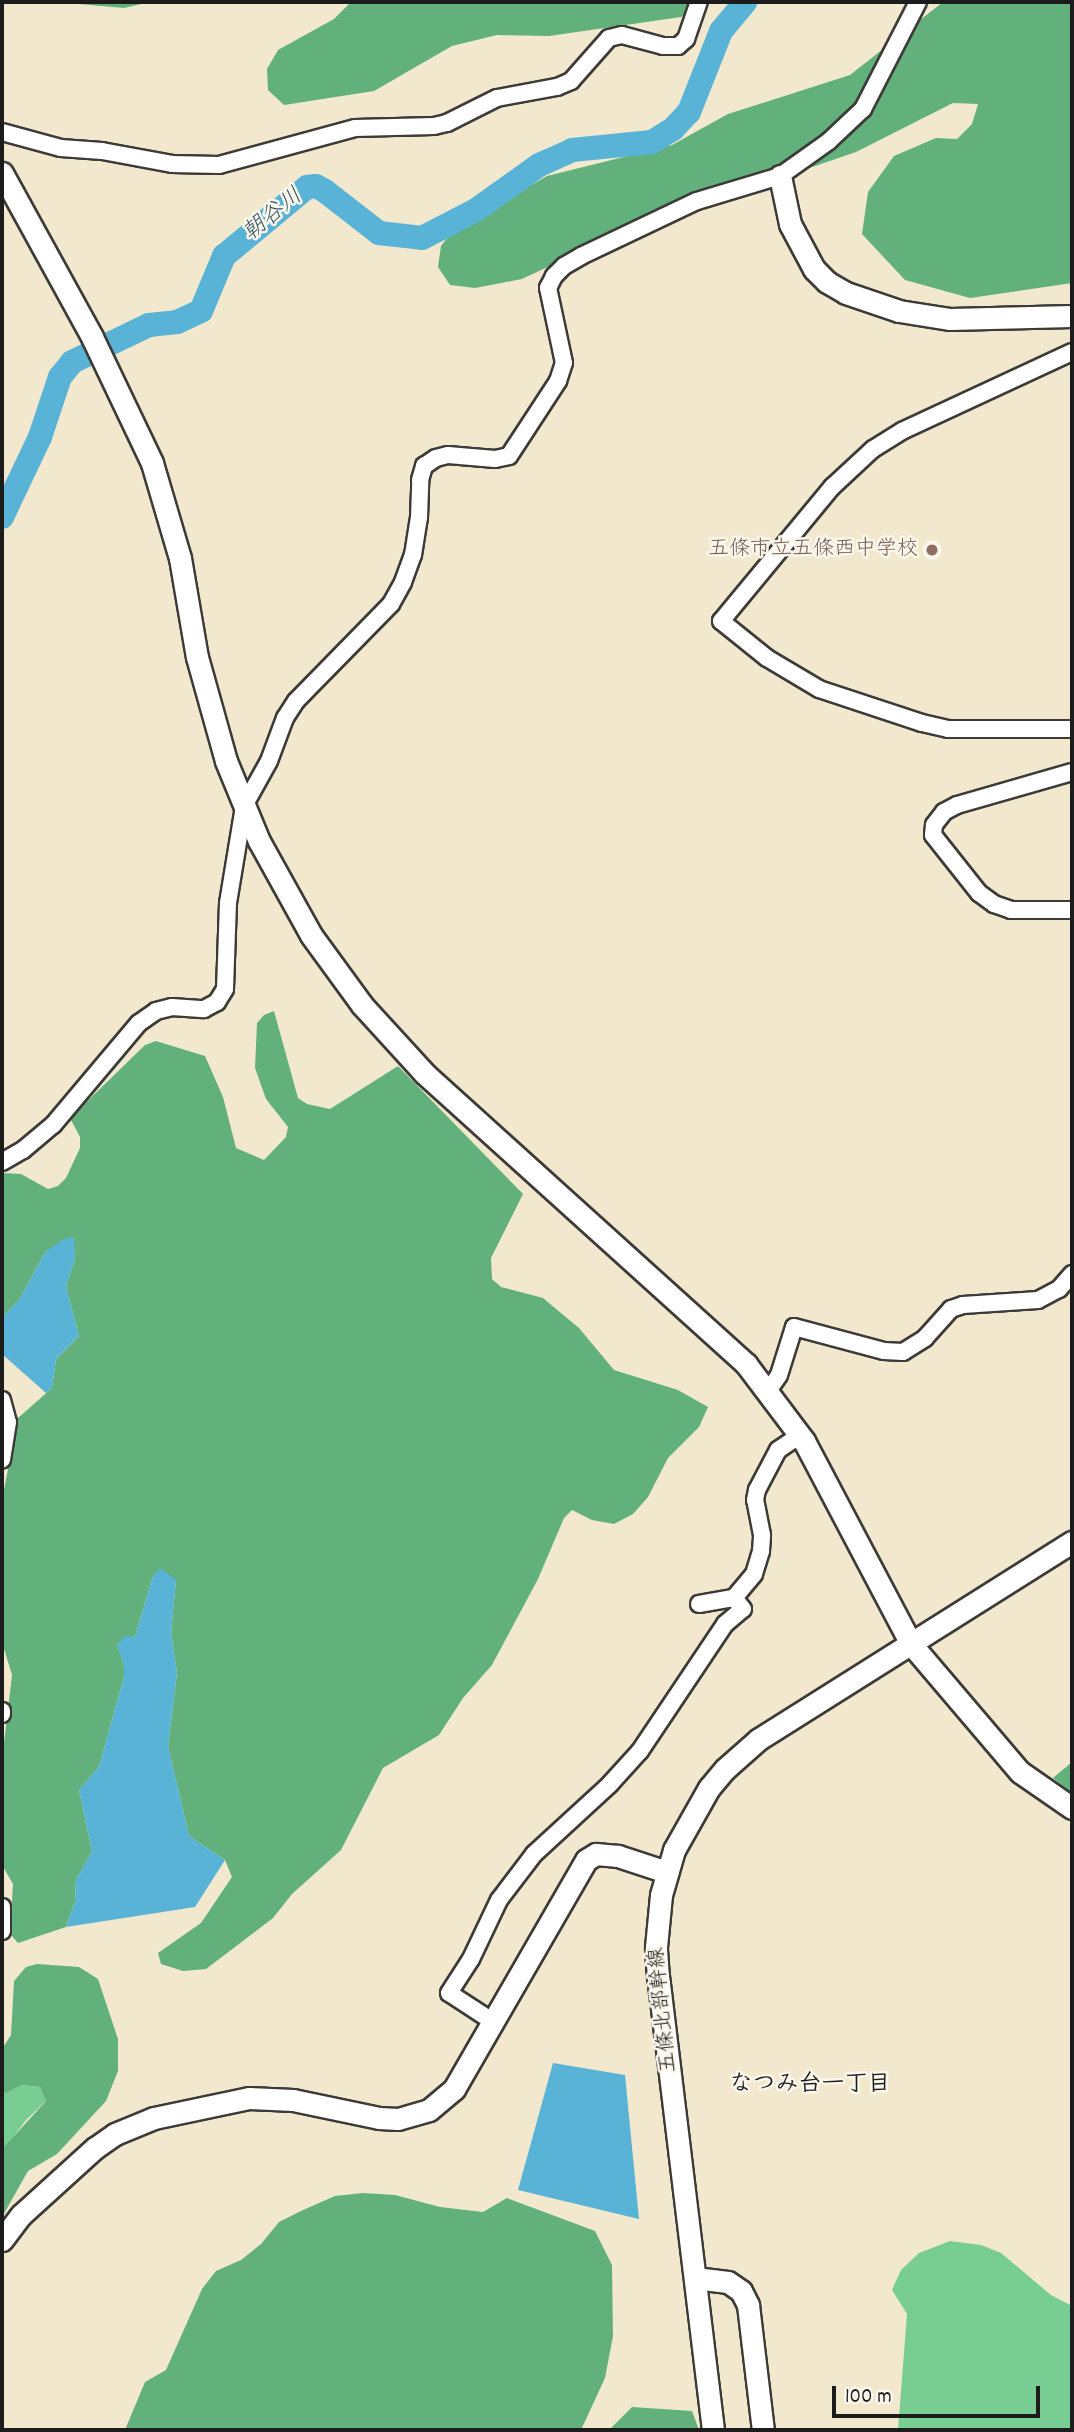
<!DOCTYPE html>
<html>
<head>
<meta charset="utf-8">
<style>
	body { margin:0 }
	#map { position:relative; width:1074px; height:2432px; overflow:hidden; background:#f1e8ce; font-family:Dekko,"Klee One",sans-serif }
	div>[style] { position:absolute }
	.green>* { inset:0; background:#78ce92 }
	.forest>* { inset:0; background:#62b17c }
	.water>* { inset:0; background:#58b3d6 }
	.river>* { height:24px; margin:-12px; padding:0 12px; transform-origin:12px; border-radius:12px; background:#58b3d6 }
	.roads { filter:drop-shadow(2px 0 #3c3b37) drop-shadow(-2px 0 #3c3b37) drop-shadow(0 2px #3c3b37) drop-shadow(0 -2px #3c3b37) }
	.street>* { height:16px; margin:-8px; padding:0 8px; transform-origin:8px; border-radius:8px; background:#fff }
	.secondary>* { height:21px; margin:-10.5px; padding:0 10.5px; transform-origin:10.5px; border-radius:10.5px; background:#fff }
	.dots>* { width:19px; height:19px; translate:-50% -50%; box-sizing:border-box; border:4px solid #fbf7ec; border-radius:50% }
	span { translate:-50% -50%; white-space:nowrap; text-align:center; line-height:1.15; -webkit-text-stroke:5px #fbf7ec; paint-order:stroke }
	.education-label { font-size:21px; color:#785e54 }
	.right { translate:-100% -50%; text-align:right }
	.street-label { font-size:21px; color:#1c1c1c }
	.water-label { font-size:23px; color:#345866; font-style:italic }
	.neighbourhood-label { font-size:23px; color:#1c1c1c; font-weight:700 }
	.frame { position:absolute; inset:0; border:4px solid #1c1c1c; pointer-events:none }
	.scale { position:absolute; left:832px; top:2386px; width:208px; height:32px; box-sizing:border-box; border:4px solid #1c1c1c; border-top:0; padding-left:9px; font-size:21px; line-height:24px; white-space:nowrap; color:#1c1c1c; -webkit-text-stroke:5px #fbf7ec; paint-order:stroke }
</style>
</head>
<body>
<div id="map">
	<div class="green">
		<div style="clip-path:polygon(22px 2085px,40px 2087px,46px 2101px,26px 2120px,2px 2152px,2px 2095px)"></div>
		<div style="clip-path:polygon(950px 2241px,981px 2245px,1001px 2253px,1051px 2295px,1072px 2306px,1072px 2430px,898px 2430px,907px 2314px,892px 2290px,901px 2270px,919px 2253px)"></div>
	</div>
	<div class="forest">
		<div style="clip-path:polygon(56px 2px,150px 2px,124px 8px)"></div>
		<div style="clip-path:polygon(351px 2px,700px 2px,681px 17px,549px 36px,497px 35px,452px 46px,374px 91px,284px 105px,268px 90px,267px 69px,278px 50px,334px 19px)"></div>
		<div style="clip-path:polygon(943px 2px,1072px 2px,1072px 283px,970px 298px,905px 280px,862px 234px,868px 192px,894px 156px,936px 138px,957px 139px,972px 124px,978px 104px,953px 103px,856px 152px,622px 232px,522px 279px,475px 288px,450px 285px,438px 267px,441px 246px,454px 229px,547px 176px,672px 145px,728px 114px,850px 75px)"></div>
		<div style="clip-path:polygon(274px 1011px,298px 1098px,307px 1104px,330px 1109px,398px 1066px,523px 1194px,491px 1258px,492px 1279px,501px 1287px,543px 1298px,579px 1328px,614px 1370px,678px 1390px,708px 1407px,699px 1427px,668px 1458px,648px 1497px,633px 1514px,614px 1524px,592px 1520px,572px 1510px,564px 1518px,538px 1579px,492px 1665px,463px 1698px,439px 1735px,383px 1768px,341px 1850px,292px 1894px,273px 1918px,206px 1969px,183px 1971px,161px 1964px,158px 1953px,201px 1923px,232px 1877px,225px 1860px,189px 1836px,168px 1746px,177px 1673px,171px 1633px,176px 1580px,153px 1576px,135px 1637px,117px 1644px,124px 1666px,124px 1677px,99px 1767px,79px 1790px,92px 1851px,76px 1880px,75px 1902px,66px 1927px,18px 1943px,10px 1934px,13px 1884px,2px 1865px,2px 1760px,12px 1675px,2px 1642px,2px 1500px,18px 1418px,52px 1388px,56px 1359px,79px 1336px,66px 1287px,75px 1258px,73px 1238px,46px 1251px,19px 1300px,2px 1318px,2px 1173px,21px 1174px,48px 1189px,58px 1186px,66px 1178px,80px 1148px,80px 1137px,70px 1118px,145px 1045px,156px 1041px,205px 1056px,223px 1097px,236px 1148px,264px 1160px,286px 1137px,288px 1127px,266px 1099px,255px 1068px,257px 1023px,264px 1015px)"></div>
		<div style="clip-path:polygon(1072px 1762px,1072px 1793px,1053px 1778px)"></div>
		<div style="clip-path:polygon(37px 1964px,79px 1967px,98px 1979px,118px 2039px,118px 2071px,106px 2101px,57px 2154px,28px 2171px,2px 2217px,3px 2148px,46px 2101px,40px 2087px,22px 2085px,2px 2095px,2px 2049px,11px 2035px,14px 1981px,26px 1967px)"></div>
		<div style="clip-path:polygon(363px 2193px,395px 2195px,440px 2207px,483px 2212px,507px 2198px,595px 2231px,612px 2265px,613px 2336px,605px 2378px,581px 2430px,125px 2430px,145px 2382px,166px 2370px,202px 2289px,216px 2271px,241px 2260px,261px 2244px,279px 2222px,303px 2210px,335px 2196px)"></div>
		<div style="clip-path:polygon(632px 2407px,692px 2411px,699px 2430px,609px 2430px)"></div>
	</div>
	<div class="water">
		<div style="clip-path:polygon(74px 1237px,75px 1258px,66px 1287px,79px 1336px,56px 1359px,52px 1388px,46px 1393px,2px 1354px,2px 1318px,19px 1300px,46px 1251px,64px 1239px)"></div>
		<div style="clip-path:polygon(160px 1568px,176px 1580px,171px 1633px,177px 1673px,168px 1746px,189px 1836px,225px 1860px,195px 1907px,66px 1927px,75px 1902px,76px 1880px,92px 1851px,79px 1790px,99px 1767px,124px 1677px,124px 1666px,117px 1645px,125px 1636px,135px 1637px,153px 1576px)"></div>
		<div style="clip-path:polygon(553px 2063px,625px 2075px,639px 2219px,518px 2190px)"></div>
	</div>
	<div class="river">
		<div style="left:2px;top:517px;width:89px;rotate:-64.6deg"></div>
		<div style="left:40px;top:437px;width:63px;rotate:-71.6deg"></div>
		<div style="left:60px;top:377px;width:19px;rotate:-51deg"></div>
		<div style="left:72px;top:362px;width:85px;rotate:-25.7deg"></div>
		<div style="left:149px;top:325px;width:28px;rotate:-6deg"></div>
		<div style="left:177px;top:322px;width:26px;rotate:-25deg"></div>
		<div style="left:201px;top:311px;width:60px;rotate:-67.3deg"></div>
		<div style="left:224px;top:256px;width:108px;rotate:-39.7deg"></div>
		<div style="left:307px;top:187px;width:9px;rotate:-6deg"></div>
		<div style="left:316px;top:186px;width:10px;rotate:29deg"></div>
		<div style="left:325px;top:191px;width:68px;rotate:37.9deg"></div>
		<div style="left:379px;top:233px;width:43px;rotate:6.6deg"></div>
		<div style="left:422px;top:238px;width:61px;rotate:-27.4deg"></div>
		<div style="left:476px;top:210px;width:77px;rotate:-35.5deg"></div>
		<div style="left:539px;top:165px;width:36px;rotate:-24deg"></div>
		<div style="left:572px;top:150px;width:80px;rotate:-5.7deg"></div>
		<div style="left:652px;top:142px;width:25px;rotate:-32deg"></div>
		<div style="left:673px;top:129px;width:23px;rotate:-47deg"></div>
		<div style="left:689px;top:112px;width:87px;rotate:-68.4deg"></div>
		<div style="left:721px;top:31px;width:38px;rotate:-50deg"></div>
	</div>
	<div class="roads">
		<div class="street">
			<div style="left:2px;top:132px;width:61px;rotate:15.2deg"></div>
			<div style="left:61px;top:148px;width:41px;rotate:4.2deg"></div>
			<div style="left:102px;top:151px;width:71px;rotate:10.5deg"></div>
			<div style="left:172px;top:164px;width:47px;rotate:1.2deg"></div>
			<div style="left:219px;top:165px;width:141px;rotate:-15.2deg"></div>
			<div style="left:355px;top:128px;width:79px;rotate:-1.5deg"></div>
			<div style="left:434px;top:126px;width:13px;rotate:-13deg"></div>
			<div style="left:447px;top:123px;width:56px;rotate:-26.6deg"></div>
			<div style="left:497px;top:98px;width:61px;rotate:-10.4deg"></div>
			<div style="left:557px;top:87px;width:15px;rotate:-23deg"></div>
			<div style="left:571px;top:81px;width:57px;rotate:-48.5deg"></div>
			<div style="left:609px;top:38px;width:13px;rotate:-13deg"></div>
			<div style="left:622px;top:35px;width:42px;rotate:15deg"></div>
			<div style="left:663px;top:46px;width:15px"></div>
			<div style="left:678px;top:46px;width:11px;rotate:-41deg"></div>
			<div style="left:686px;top:39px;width:39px;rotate:-71deg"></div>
			<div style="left:1072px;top:352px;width:187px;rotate:155.1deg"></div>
			<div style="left:902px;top:431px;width:34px;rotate:148deg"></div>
			<div style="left:873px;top:449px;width:56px;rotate:137.2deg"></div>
			<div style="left:832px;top:487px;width:174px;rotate:129.6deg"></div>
			<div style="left:721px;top:621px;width:59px;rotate:38.8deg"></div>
			<div style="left:767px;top:658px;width:61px;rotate:30.8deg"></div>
			<div style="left:819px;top:689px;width:108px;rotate:18.3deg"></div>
			<div style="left:922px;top:723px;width:27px;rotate:13deg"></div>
			<div style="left:948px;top:729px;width:124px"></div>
			<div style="left:1072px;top:772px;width:120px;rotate:164deg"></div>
			<div style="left:957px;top:805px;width:15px;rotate:152deg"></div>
			<div style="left:944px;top:812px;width:16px;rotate:128deg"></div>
			<div style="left:934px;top:825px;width:10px;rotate:96deg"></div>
			<div style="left:933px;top:835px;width:74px;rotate:51.6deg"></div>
			<div style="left:979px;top:893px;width:19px;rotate:36deg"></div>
			<div style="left:994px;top:904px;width:18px;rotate:19deg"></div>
			<div style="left:1011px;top:910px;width:61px"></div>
			<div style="left:2px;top:1162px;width:24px;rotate:-30deg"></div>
			<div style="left:23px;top:1150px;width:39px;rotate:-40deg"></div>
			<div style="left:53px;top:1125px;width:133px;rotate:-49.9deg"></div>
			<div style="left:139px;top:1023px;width:21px;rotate:-35deg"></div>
			<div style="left:156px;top:1011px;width:16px;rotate:-14deg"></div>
			<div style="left:172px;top:1007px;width:32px;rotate:4deg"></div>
			<div style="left:204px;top:1009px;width:15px;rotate:-28deg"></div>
			<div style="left:217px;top:1002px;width:15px;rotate:-58deg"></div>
			<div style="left:225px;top:989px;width:86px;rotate:-88deg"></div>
			<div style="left:228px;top:903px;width:98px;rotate:-80.6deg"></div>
			<div style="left:244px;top:806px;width:51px;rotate:-60.9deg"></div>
			<div style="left:269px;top:761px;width:46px;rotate:-69.6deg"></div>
			<div style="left:285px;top:718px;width:20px;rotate:-57deg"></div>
			<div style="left:296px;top:701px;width:136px;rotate:-45.6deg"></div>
			<div style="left:391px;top:604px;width:25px;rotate:-61deg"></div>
			<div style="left:403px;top:582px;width:29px;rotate:-70deg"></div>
			<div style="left:413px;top:555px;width:37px;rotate:-81deg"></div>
			<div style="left:419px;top:518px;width:38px;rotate:-88deg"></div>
			<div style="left:420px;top:480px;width:15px;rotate:-74deg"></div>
			<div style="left:424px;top:466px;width:14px;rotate:-34deg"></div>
			<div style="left:436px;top:458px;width:12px;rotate:-14deg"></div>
			<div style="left:448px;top:455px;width:47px;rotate:4.9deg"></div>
			<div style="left:495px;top:459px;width:14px;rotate:-12deg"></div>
			<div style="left:509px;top:456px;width:90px;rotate:-56.8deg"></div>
			<div style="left:558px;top:381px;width:19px;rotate:-72deg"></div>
			<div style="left:564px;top:363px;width:77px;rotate:-102deg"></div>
			<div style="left:548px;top:288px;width:13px;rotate:-63deg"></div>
			<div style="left:554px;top:276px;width:14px;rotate:-45deg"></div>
			<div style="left:564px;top:266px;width:20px;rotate:-30deg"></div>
			<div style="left:581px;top:256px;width:128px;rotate:-25.4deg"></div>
			<div style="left:697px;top:201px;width:87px;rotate:-16.8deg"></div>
			<div style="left:780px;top:176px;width:60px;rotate:-35.5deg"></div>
			<div style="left:829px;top:141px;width:47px;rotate:-43.3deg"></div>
			<div style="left:863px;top:109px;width:120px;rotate:-62.8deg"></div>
			<div style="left:768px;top:1391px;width:19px;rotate:-55deg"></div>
			<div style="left:779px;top:1375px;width:50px;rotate:-72.6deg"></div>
			<div style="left:794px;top:1327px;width:93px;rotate:14.9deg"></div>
			<div style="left:884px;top:1351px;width:19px;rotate:3deg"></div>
			<div style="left:903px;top:1352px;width:26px;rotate:-32deg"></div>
			<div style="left:925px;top:1338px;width:39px;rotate:-48deg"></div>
			<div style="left:951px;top:1309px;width:13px;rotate:-18deg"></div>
			<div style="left:963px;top:1305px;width:75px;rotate:-3.8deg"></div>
			<div style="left:1038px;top:1300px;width:24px;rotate:-28deg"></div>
			<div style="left:1059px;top:1289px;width:20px;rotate:-49deg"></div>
			<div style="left:2px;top:1400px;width:23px;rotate:75deg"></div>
			<div style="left:8px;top:1422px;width:38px;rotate:99deg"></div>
			<div style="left:699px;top:1604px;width:36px;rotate:-10deg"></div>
			<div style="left:734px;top:1598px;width:31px;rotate:-50deg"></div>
			<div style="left:754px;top:1574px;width:24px;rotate:-73deg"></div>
			<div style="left:761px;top:1551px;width:16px;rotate:-86deg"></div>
			<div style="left:762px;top:1535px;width:36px;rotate:-101deg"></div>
			<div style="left:755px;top:1500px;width:10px;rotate:-79deg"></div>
			<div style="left:757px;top:1490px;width:45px;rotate:-62.3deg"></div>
			<div style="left:778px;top:1450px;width:27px;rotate:-34deg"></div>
			<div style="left:2px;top:1711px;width:3px;rotate:90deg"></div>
			<div style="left:2px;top:1907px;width:24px;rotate:90deg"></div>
			<div style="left:492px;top:2021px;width:51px;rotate:-146.9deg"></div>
			<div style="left:449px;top:1993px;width:40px;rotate:-57.1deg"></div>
			<div style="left:471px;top:1959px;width:65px;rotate:-64.6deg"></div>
			<div style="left:499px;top:1900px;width:58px;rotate:-52.7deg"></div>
			<div style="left:534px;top:1854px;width:103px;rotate:-42.6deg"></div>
			<div style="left:610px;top:1784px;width:45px;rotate:-47.7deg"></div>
			<div style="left:640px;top:1751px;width:153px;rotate:-56.2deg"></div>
			<div style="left:725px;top:1624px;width:23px;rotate:-40deg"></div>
			<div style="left:743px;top:1609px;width:14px;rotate:-129deg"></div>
		</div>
		<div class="secondary">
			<div style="left:2px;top:173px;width:187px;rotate:61.2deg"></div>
			<div style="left:92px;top:337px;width:140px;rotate:64.5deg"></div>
			<div style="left:152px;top:463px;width:99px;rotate:73.6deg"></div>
			<div style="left:180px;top:558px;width:100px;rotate:80.3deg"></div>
			<div style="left:197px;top:657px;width:108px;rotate:74.4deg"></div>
			<div style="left:226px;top:761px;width:87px;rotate:67.6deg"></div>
			<div style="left:259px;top:841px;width:107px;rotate:61deg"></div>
			<div style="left:311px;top:935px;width:87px;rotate:53.9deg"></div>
			<div style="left:362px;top:1005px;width:92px;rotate:47.6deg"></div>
			<div style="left:424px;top:1073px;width:434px;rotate:42.1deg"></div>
			<div style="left:746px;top:1364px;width:96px;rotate:53deg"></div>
			<div style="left:804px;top:1441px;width:229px;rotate:62.2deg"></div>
			<div style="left:911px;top:1644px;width:168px;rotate:49.6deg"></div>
			<div style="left:1020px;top:1772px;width:63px;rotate:34.7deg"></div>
			<div style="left:780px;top:176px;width:49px;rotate:78.2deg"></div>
			<div style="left:790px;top:224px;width:51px;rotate:61.9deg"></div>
			<div style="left:814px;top:269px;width:18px;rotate:45deg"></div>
			<div style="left:827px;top:282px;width:22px;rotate:30deg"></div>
			<div style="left:846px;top:293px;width:56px;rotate:18.8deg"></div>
			<div style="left:899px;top:311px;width:52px;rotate:8.9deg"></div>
			<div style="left:950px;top:319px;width:122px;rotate:-1.4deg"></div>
			<div style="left:2px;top:2240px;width:31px;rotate:-53deg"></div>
			<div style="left:21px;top:2215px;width:100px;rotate:-42.2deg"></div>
			<div style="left:95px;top:2148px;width:24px;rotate:-35deg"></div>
			<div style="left:115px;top:2134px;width:42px;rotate:-22.3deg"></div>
			<div style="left:154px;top:2118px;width:97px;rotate:-11.9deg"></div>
			<div style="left:249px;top:2098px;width:44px;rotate:2.6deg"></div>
			<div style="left:293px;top:2100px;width:88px;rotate:11.8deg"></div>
			<div style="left:379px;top:2118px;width:19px;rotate:3deg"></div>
			<div style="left:398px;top:2119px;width:32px;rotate:-16deg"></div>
			<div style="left:429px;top:2110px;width:33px;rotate:-40deg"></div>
			<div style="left:454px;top:2089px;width:264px;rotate:-60deg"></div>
			<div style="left:586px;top:1860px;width:12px;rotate:-31deg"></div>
			<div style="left:596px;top:1854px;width:22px;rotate:5deg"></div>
			<div style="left:618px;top:1856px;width:52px;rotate:18.1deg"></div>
			<div style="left:695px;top:2278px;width:33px;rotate:7deg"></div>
			<div style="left:728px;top:2282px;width:16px;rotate:35deg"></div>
			<div style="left:741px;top:2291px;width:16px;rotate:63deg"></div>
			<div style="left:748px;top:2305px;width:126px;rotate:83.2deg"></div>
			<div style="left:713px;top:2430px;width:455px;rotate:-96.9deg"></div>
			<div style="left:658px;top:1978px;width:31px;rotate:-94deg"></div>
			<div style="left:656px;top:1947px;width:52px;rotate:-84.5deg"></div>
			<div style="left:661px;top:1895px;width:47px;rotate:-73.9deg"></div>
			<div style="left:674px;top:1850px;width:71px;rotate:-60.6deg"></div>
			<div style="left:709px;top:1788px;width:25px;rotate:-50deg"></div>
			<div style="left:725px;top:1769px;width:45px;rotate:-41.4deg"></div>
			<div style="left:759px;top:1739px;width:370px;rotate:-32.2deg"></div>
		</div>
	</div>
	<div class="dots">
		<div style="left:932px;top:550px;background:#8d6e63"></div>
	</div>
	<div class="education-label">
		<span class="right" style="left:918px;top:550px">五條市立五條西中学校</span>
	</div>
	<div class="street-label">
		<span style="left:664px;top:2010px;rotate:-96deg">五條北部幹線</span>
	</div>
	<div class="water-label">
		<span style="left:274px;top:216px;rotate:-39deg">朝谷川</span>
	</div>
	<div class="neighbourhood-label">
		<span style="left:810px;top:2086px">なつみ台一丁目</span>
	</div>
	<div class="frame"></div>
	<div class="scale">100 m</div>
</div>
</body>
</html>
